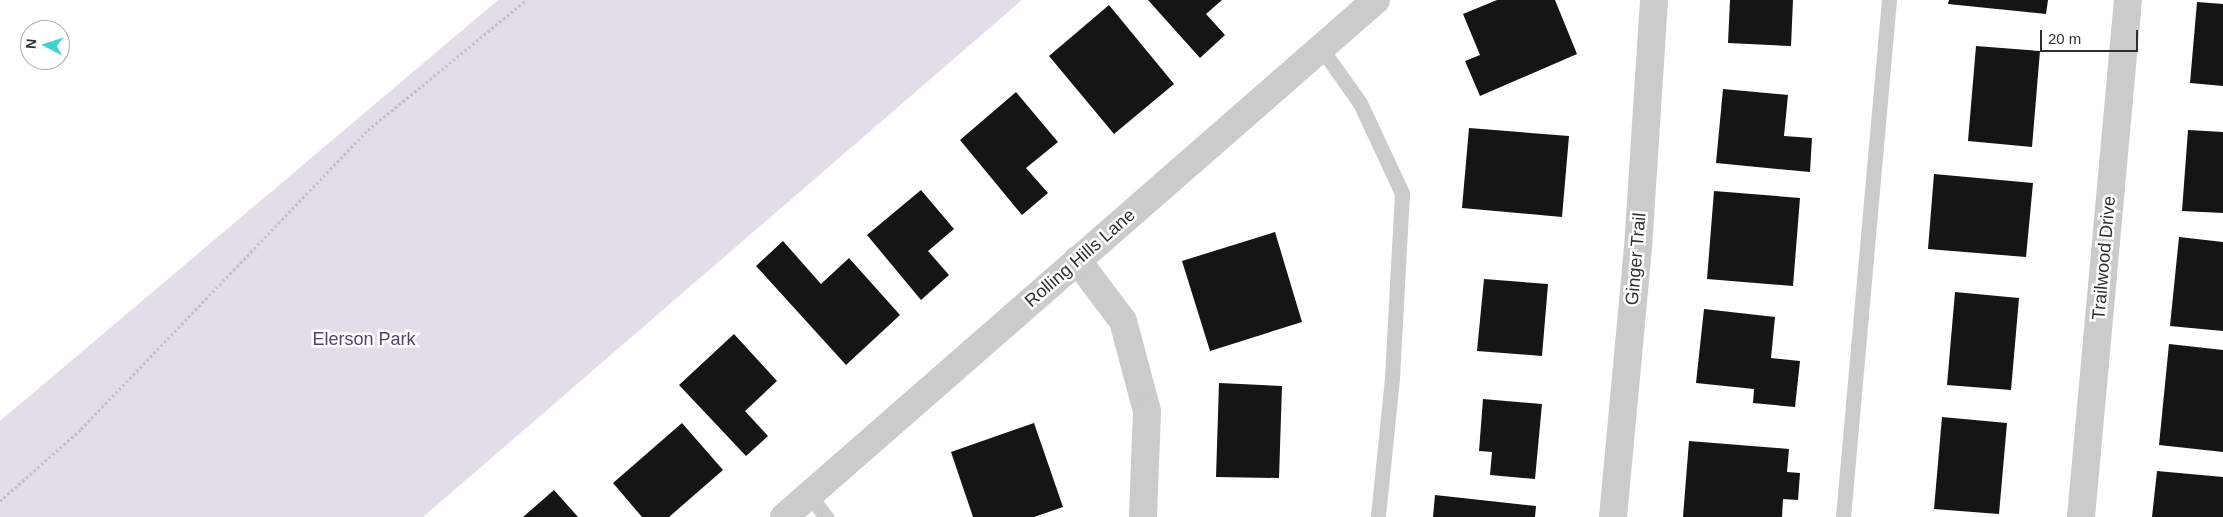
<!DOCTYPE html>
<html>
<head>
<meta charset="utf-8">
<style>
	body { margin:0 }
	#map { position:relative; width:2223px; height:517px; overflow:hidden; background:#fff; font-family:Helvetica,sans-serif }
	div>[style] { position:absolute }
	.green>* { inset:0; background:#e3ddea }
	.building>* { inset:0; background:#151515 }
	.path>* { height:3px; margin-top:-1.5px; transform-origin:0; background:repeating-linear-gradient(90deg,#c2c2c2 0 2.5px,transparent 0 5px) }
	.service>* { height:15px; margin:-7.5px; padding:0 7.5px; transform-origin:7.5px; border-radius:7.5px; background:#cbcbcb }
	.minor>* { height:28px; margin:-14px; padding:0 14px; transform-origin:14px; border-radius:14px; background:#cbcbcb }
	span { translate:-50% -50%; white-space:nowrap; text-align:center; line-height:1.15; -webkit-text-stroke:5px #fff; paint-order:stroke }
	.street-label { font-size:18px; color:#2e2e2e }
	.park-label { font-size:18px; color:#554065 }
	.north { position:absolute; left:20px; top:20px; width:50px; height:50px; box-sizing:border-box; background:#fff; border:1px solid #ababab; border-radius:50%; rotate:275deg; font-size:14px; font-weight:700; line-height:20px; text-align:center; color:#2e2e2e }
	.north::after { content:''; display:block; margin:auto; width:18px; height:22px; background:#41d3d0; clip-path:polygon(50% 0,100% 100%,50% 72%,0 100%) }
	.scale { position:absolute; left:2040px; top:30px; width:98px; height:22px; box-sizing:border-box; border:2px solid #2e2e2e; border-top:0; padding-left:6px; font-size:15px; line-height:18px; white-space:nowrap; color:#2e2e2e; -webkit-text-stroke:4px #fff; paint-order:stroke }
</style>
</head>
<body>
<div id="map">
	<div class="green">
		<div style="clip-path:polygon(498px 0,1022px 0,423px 517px,0 517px,0 421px)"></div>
	</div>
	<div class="building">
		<div style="clip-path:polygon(1148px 0,1222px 0,1206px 14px,1225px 35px,1200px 58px)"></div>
		<div style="clip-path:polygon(1497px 0,1555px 0,1577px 54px,1480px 96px,1465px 61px,1480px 55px,1463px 14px)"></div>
		<div style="clip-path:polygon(1730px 0,1793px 0,1791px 46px,1728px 43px)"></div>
		<div style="clip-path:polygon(1949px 0,2048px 0,2046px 14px,1948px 4px)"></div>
		<div style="clip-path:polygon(2197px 2px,2223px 4px,2223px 86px,2190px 83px)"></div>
		<div style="clip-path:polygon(1109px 5px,1174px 84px,1114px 134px,1049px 56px)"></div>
		<div style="clip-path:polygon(1976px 46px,2040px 51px,2032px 147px,1968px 141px)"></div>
		<div style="clip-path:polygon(1723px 89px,1788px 95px,1784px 136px,1812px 138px,1810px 172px,1716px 163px)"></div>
		<div style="clip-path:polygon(1016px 92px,1058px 142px,1026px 168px,1048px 193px,1022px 215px,960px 140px)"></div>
		<div style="clip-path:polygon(1469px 128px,1569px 136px,1562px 217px,1462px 208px)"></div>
		<div style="clip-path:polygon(2188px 130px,2223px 132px,2223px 213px,2182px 211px)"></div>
		<div style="clip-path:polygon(1934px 174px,2033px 183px,2026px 257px,1928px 249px)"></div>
		<div style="clip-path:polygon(921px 190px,954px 229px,928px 251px,949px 275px,921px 300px,867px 235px)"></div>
		<div style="clip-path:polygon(1714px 191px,1800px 198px,1793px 286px,1707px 279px)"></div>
		<div style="clip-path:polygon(1275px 232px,1302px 322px,1210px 351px,1182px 261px)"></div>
		<div style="clip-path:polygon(2179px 237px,2223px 242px,2223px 331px,2170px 326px)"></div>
		<div style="clip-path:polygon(783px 241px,821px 284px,849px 258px,900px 315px,846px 365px,756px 266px)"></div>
		<div style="clip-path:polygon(1484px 279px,1548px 284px,1542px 356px,1477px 351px)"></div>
		<div style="clip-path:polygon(1955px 292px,2019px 298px,2011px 390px,1947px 385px)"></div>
		<div style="clip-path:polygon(1704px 309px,1775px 317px,1771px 358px,1800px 361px,1795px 407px,1753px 403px,1754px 389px,1696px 383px)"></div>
		<div style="clip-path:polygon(734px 334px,777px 381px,745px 411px,768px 436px,746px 456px,679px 385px)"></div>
		<div style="clip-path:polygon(2169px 344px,2223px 350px,2223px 452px,2159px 445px)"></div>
		<div style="clip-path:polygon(1219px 383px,1282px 386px,1279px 478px,1216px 477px)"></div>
		<div style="clip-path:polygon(1483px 399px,1542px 404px,1535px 479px,1490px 475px,1492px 452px,1479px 451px)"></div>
		<div style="clip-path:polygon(1942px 417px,2007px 423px,1999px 514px,1934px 509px)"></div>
		<div style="clip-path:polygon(682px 423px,723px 470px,669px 517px,642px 517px,613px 483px)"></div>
		<div style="clip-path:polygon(1034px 423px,1063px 507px,1034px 517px,973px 517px,951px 452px)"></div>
		<div style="clip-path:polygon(1689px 441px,1789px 449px,1787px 472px,1800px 473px,1798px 500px,1783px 499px,1782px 517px,1683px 517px)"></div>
		<div style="clip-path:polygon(2157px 471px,2223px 477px,2223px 517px,2152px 517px)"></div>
		<div style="clip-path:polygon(554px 490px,578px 517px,523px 517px)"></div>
		<div style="clip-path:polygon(1435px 495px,1536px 506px,1535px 517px,1433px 517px)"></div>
	</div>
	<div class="path">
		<div style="left:0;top:501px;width:108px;rotate:-41.6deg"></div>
		<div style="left:81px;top:429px;width:414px;rotate:-46.2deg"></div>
		<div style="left:368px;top:130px;width:205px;rotate:-39.4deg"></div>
	</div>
	<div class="service">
		<div style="left:1321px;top:48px;width:67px;rotate:54.7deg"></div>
		<div style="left:1360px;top:103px;width:99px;rotate:65deg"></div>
		<div style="left:1402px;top:193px;width:185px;rotate:93.1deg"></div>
		<div style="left:1392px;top:378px;width:140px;rotate:95.8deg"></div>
		<div style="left:809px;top:495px;width:28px;rotate:52deg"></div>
		<div style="left:1843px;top:517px;width:519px;rotate:-84.92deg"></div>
	</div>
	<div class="minor">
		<div style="left:1077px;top:260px;width:76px;rotate:53deg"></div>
		<div style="left:1123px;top:321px;width:93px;rotate:75.1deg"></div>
		<div style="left:1147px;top:411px;width:106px;rotate:92.2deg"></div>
		<div style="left:784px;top:517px;width:786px;rotate:-41.13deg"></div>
		<div style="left:1613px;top:517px;width:270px;rotate:-84.7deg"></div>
		<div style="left:1638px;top:248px;width:249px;rotate:-86.3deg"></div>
		<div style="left:2081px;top:517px;width:519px;rotate:-84.81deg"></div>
	</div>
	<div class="street-label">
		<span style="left:1080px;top:258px;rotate:-41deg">Rolling Hills Lane</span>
		<span style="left:2104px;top:258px;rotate:-85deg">Trailwood Drive</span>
		<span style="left:1636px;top:259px;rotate:-85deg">Ginger Trail</span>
	</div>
	<div class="park-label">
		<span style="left:364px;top:339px">Elerson Park</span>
	</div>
	<div class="north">N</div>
	<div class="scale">20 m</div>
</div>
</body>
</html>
